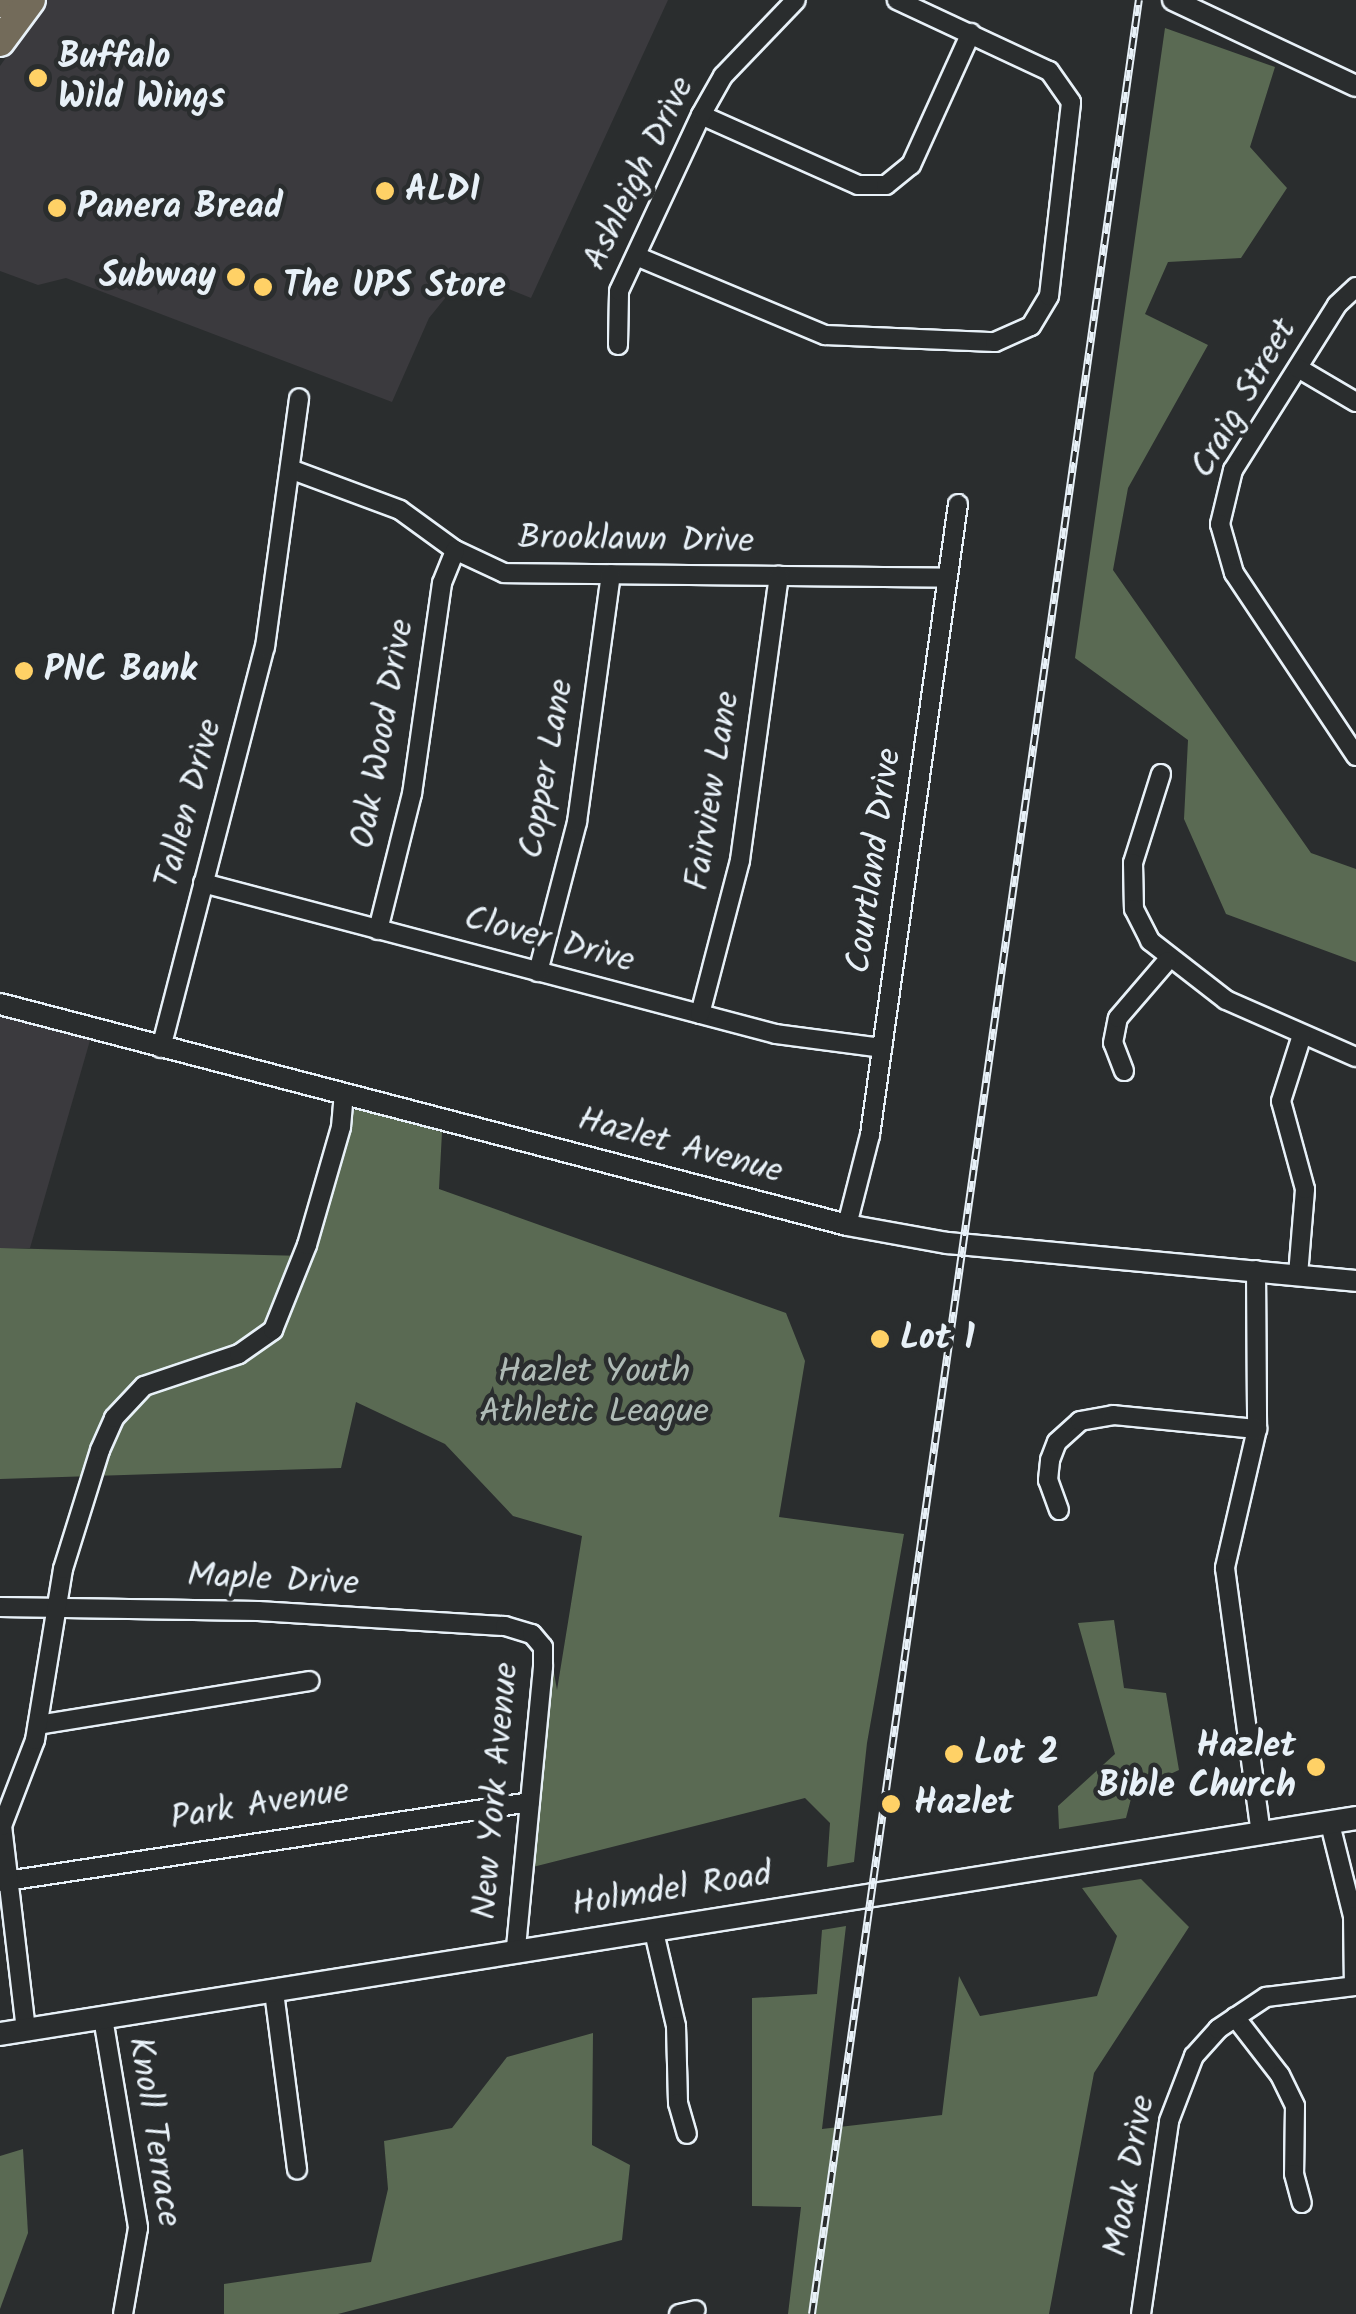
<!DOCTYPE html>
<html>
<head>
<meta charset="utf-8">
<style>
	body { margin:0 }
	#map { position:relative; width:1356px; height:2314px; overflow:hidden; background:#2a2d2e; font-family:Kalam,sans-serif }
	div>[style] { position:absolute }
	.built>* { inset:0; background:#3b3a3e }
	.green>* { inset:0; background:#5a6a53 }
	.roads { filter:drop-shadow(2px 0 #e8f1f8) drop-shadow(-2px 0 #e8f1f8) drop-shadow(0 2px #e8f1f8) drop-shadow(0 -2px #e8f1f8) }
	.minor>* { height:18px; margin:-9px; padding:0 9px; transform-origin:9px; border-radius:9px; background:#2a2d2e }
	.tertiary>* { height:20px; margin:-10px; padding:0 10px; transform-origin:10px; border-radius:10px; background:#2a2d2e }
	.secondary>* { height:22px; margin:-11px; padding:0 11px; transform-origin:11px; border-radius:11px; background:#2a2d2e }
	.trunk>* { height:28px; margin:-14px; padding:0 14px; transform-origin:14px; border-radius:14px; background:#736b5a }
	.rail>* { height:8px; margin-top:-4px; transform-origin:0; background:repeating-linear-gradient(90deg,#2a2d2e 0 11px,#e8f1f8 0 22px); box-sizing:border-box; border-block:2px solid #e8f1f8 }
	.dots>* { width:28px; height:28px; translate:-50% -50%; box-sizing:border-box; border:5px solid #2a2d2e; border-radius:50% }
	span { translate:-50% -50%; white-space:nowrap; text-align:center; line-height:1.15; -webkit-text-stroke:9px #2a2d2e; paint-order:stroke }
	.poi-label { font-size:35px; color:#e8f1f8; font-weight:700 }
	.left { translate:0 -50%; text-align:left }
	.right { translate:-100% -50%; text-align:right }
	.street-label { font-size:35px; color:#e8f1f8 }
	.park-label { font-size:35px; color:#afbbb6 }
</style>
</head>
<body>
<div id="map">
	<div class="built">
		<div style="clip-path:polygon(47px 0,668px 0,531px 298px,476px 276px,451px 291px,429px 318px,392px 402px,66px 278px,38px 285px,0 271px,0 66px)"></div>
		<div style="clip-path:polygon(0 1004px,93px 1030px,30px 1248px,0 1248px)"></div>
	</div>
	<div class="green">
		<div style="clip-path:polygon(1165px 28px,1275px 67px,1250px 147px,1287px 188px,1241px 258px,1168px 262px,1145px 314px,1208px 345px,1128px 488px,1113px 570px,1311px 853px,1356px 869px,1356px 962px,1226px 914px,1184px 819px,1188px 740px,1075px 658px)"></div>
		<div style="clip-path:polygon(355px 1109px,442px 1132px,439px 1189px,786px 1313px,805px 1361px,779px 1517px,904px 1534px,867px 1743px,854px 1862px,827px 1867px,830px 1823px,805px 1798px,521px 1870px,548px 1639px,557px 1690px,582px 1536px,513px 1516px,445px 1444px,356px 1402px,341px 1468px,0 1479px,0 1248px,305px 1256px,334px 1149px)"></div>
		<div style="clip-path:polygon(1114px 1620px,1124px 1688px,1166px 1693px,1179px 1770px,1133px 1791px,1126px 1818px,1059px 1829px,1058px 1806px,1115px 1754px,1078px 1623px)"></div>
		<div style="clip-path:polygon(1141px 1879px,1189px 1927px,1094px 2073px,1049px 2314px,788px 2314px,801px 2207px,752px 2206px,752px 1998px,817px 1994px,822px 1930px,846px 1926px,822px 2129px,942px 2115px,959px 1976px,980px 2016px,1097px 1996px,1117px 1936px,1082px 1888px)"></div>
		<div style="clip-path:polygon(593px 2033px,592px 2145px,630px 2165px,622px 2240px,338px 2314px,224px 2314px,224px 2284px,371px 2262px,388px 2189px,384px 2141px,452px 2128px,507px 2057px)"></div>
		<div style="clip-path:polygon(23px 2149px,28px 2233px,0 2309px,0 2156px)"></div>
	</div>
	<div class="roads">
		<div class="minor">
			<div style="left:701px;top:115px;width:172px;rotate:24deg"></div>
			<div style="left:858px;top:185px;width:28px"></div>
			<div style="left:886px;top:185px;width:32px;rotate:-39deg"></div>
			<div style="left:911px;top:165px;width:145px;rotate:-65.6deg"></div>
			<div style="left:636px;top:256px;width:205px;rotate:22.7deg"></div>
			<div style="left:825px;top:335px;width:170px;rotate:2.4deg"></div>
			<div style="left:995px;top:342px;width:39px;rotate:-24deg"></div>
			<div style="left:1031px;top:326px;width:35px;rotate:-59deg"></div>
			<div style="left:1049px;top:296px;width:195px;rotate:-83.5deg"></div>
			<div style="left:1071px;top:102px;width:38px;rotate:-125deg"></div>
			<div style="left:1049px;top:71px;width:168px;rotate:-155deg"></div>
			<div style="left:1356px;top:287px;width:26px;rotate:137deg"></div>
			<div style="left:1337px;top:305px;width:195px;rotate:122.2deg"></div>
			<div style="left:1233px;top:470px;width:56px;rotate:103.5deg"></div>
			<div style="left:1220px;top:524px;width:51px;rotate:74.1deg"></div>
			<div style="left:1234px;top:573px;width:220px;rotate:56.3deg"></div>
			<div style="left:618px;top:345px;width:54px;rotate:-88.9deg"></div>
			<div style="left:619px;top:291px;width:194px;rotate:-65deg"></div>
			<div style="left:701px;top:115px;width:45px;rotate:-60.6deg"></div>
			<div style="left:723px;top:76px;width:105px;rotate:-46.2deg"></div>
			<div style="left:1298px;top:368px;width:67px;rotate:30.4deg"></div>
			<div style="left:290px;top:469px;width:117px;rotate:20.4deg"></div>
			<div style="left:400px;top:510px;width:68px;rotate:36deg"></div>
			<div style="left:455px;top:550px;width:54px;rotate:25.1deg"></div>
			<div style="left:504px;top:573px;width:443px;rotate:0.6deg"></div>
			<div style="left:1161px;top:774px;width:93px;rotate:107.5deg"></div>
			<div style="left:1133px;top:863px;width:46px;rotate:88.8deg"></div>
			<div style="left:1134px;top:909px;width:36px;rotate:63deg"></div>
			<div style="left:1150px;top:941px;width:96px;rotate:37.8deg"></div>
			<div style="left:1226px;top:1000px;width:142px;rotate:23.7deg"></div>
			<div style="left:203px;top:883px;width:593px;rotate:14.76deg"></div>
			<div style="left:776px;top:1034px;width:107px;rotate:7.5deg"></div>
			<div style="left:378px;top:930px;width:140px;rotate:-76deg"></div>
			<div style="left:412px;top:794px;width:213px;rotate:-81.9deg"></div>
			<div style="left:442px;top:583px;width:35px;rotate:-68deg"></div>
			<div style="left:538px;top:972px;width:155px;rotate:-75.4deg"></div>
			<div style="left:577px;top:822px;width:250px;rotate:-82.2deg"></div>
			<div style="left:700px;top:1014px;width:159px;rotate:-75.4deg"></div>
			<div style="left:740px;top:860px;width:287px;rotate:-82.2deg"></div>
			<div style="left:161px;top:1048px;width:414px;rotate:-75.5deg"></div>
			<div style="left:265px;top:647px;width:251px;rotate:-82.2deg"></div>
			<div style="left:1124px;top:1071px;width:30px;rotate:-111deg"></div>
			<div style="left:1113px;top:1043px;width:25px;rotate:-79deg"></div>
			<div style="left:1118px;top:1018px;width:75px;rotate:-49.3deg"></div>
			<div style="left:847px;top:1225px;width:93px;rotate:-75.7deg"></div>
			<div style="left:870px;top:1135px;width:637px;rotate:-82.06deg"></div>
			<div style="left:1256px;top:1270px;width:159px;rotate:89.6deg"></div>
			<div style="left:1257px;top:1429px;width:143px;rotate:103deg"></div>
			<div style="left:1225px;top:1568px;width:267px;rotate:82.3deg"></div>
			<div style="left:1298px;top:1275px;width:86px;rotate:-85.3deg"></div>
			<div style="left:1305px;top:1189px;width:91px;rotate:-105.3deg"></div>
			<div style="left:1281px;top:1101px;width:69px;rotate:-72.3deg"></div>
			<div style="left:1059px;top:1510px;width:32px;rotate:-110deg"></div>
			<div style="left:1048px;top:1480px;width:20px;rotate:-84deg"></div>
			<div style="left:1050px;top:1460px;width:19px;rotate:-69deg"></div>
			<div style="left:1057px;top:1442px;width:31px;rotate:-42deg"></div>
			<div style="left:1080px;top:1421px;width:34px;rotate:-10deg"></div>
			<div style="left:1113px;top:1415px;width:145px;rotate:5.6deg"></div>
			<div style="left:0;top:1607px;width:258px;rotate:0.9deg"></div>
			<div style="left:258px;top:1611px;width:247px;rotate:3.5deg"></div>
			<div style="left:505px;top:1626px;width:28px;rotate:17deg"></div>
			<div style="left:532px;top:1634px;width:17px;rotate:50deg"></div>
			<div style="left:543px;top:1647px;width:20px;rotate:90deg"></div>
			<div style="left:543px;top:1667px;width:283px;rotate:95.5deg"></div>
			<div style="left:38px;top:1725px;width:275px;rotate:-9.2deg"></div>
			<div style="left:1330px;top:1824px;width:95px;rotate:76deg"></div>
			<div style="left:1353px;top:1916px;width:70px;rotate:89.2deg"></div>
			<div style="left:0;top:1882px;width:536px;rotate:-8.58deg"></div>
			<div style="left:654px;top:1932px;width:97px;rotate:76.8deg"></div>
			<div style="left:676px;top:2026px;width:77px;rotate:88.5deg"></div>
			<div style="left:678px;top:2103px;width:32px;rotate:74deg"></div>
			<div style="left:274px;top:1992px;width:179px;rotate:82.6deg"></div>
			<div style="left:1235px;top:2017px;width:73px;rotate:52.2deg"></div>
			<div style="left:1280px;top:2075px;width:34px;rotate:64deg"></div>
			<div style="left:1295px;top:2106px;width:68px;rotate:90.8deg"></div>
			<div style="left:1294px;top:2174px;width:30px;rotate:75deg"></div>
			<div style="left:103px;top:2018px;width:213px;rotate:80.5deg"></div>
			<div style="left:138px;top:2228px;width:87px;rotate:99.9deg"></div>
			<div style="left:26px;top:2030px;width:205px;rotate:-96.7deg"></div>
			<div style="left:2px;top:1826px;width:92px;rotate:-69deg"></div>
			<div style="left:35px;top:1740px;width:173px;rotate:-80.7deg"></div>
			<div style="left:63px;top:1569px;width:125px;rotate:-72.7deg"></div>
			<div style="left:100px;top:1450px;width:35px;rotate:-66deg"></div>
			<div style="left:114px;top:1418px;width:44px;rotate:-46.8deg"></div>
			<div style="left:144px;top:1386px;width:100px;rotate:-18.6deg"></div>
			<div style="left:239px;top:1354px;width:42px;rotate:-35.2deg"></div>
			<div style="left:273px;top:1330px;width:92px;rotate:-68.2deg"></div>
			<div style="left:307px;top:1245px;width:123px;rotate:-73.9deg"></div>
			<div style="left:341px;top:1127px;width:32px;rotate:-85deg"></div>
			<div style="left:679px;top:2314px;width:17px;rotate:-13deg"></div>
			<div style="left:1141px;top:2314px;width:195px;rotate:-81.7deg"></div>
			<div style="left:1169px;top:2121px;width:70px;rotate:-69deg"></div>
			<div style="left:1194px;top:2056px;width:36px;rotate:-48deg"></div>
			<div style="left:1218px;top:2029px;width:58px;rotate:-33.7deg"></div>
			<div style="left:1266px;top:1997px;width:91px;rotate:-7deg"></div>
		</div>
		<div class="tertiary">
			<div style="left:1173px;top:0;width:202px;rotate:25.2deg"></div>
			<div style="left:0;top:1004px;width:875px;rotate:14.62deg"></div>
			<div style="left:847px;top:1225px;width:102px;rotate:10.2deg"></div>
			<div style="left:947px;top:1243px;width:411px;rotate:5.3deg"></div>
		</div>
		<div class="secondary">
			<div style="left:0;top:2034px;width:1373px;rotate:-9.05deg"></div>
		</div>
		<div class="trunk">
			<div style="left:0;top:3px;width:4px;rotate:-56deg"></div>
			<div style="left:0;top:42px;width:52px;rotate:-53.6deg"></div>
		</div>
	</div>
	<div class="rail">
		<div style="left:812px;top:2314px;width:2337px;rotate:-81.96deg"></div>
	</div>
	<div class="dots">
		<div style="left:38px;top:78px;background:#ffd166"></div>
		<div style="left:385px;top:191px;background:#ffd166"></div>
		<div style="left:57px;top:208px;background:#ffd166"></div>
		<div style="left:236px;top:277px;background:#ffd166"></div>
		<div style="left:263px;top:287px;background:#ffd166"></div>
		<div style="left:24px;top:671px;background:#ffd166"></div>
		<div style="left:880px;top:1339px;background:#ffd166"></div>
		<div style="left:954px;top:1754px;background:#ffd166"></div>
		<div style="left:1316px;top:1767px;background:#ffd166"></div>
		<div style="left:891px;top:1804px;background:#ffd166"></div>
	</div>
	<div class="poi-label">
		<span class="left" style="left:58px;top:78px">Buffalo<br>Wild Wings</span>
		<span class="left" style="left:405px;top:191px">ALDI</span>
		<span class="left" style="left:77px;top:208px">Panera Bread</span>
		<span class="right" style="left:216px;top:277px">Subway</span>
		<span class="left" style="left:283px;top:287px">The UPS Store</span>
		<span class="left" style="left:44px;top:671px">PNC Bank</span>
		<span class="left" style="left:900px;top:1339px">Lot 1</span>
		<span class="right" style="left:1296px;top:1767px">Hazlet<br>Bible Church</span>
		<span class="left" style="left:974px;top:1754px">Lot 2</span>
		<span class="left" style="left:914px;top:1804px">Hazlet</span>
	</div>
	<div class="street-label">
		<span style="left:640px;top:174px;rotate:-64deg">Ashleigh Drive</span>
		<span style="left:1245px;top:399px;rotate:-60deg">Craig Street</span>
		<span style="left:636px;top:541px;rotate:1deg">Brooklawn Drive</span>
		<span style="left:384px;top:734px;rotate:-80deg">Oak Wood Drive</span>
		<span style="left:548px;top:769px;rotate:-80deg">Copper Lane</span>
		<span style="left:714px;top:791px;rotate:-81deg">Fairview Lane</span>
		<span style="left:190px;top:804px;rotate:-75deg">Tallen Drive</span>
		<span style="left:875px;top:861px;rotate:-82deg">Courtland Drive</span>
		<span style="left:549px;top:941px;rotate:15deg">Clover Drive</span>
		<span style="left:680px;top:1147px;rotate:15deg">Hazlet Avenue</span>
		<span style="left:273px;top:1581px;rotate:3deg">Maple Drive</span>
		<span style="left:497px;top:1791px;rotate:-85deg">New York Avenue</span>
		<span style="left:260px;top:1806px;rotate:-9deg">Park Avenue</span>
		<span style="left:672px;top:1891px;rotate:-9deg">Holmdel Road</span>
		<span style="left:153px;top:2132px;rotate:81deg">Knoll Terrace</span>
		<span style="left:1131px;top:2176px;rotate:-80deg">Moak Drive</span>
	</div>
	<div class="park-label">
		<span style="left:594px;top:1393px">Hazlet Youth<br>Athletic League</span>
	</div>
</div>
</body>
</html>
